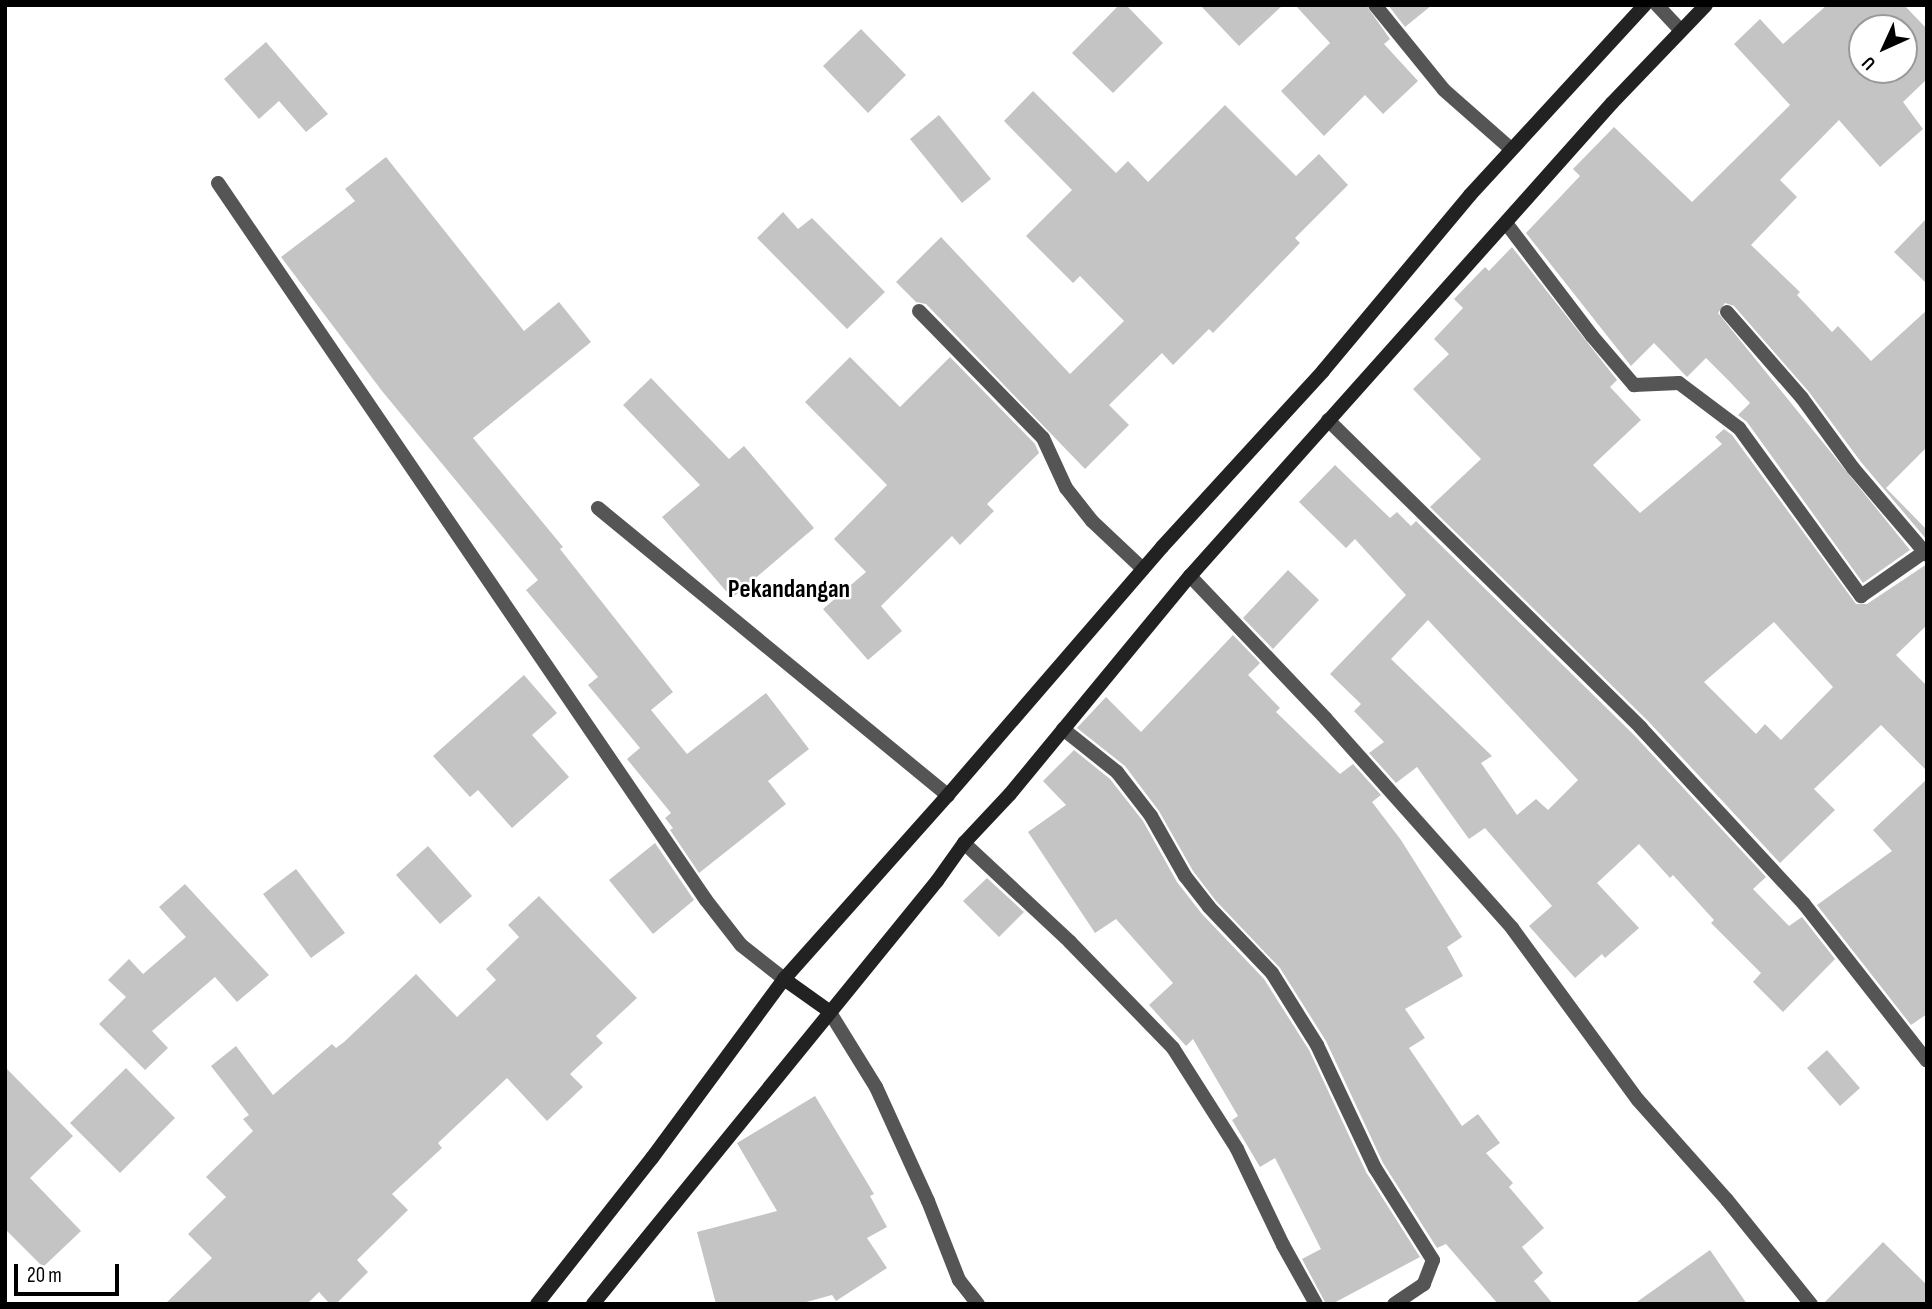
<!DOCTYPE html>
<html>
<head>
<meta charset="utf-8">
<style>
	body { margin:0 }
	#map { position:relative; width:1932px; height:1309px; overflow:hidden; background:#fff; font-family:"Sofia Sans Condensed",sans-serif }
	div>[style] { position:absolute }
	.building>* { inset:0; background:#c4c4c4 }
	.minor>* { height:14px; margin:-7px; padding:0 7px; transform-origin:7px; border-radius:7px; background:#555 }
	.secondary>* { height:14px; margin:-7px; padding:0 7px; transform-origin:7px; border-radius:7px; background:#222 }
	span { translate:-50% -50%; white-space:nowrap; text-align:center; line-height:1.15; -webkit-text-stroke:5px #fff; paint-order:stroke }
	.quarter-label { font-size:26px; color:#000; font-weight:700 }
	.frame { position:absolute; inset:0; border:7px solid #000; pointer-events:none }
	.north { position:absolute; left:1848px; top:14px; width:70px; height:70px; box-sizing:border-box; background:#fff; border:2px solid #999; border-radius:50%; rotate:225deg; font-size:19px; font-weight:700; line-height:28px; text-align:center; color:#000 }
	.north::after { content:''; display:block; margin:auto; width:24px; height:32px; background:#000; clip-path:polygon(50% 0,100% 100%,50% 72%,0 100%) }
	.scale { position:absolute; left:14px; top:1264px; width:105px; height:32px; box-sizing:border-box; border:4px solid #000; border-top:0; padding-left:9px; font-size:21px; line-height:24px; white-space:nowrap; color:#000; -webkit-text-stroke:5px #fff; paint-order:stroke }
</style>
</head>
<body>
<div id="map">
	<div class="building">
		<div style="clip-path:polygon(1119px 5px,1126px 5px,1163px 43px,1113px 93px,1072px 53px)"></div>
		<div style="clip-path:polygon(1200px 5px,1283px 5px,1239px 46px)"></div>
		<div style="clip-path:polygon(1295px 5px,1366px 5px,1390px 39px,1384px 44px,1418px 81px,1383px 114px,1365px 95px,1324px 136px,1281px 91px,1330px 43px)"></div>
		<div style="clip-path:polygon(1388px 5px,1432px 5px,1405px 27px)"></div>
		<div style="clip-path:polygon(evenodd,1827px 5px,1904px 5px,1927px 29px,1927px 79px,1903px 102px,1923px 129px,1880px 167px,1839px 120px,1780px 180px,1797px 197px,1751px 245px,1800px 292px,1797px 295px,1832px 332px,1838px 326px,1871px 361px,1927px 310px,1927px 447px,1886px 488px,1927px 530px,1927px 540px,1861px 462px,1809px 392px,1734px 306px,1725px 303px,1718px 313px,1910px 550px,1863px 583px,1747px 422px,1738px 415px,1750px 403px,1730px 382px,1706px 358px,1687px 377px,1654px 343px,1631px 366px,1526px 233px,1580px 176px,1573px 169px,1614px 127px,1692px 202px,1790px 105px,1734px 44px,1760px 19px,1783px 44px,1827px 5px,1862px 28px,1904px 28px,1904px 70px,1862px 70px,1862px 28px)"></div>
		<div style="clip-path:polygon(861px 29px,906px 75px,868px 113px,823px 66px)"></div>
		<div style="clip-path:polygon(266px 42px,328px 114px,306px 132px,279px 101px,259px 119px,224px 79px)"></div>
		<div style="clip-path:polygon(1033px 91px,1116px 173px,1128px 161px,1148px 182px,1225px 105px,1296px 176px,1319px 154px,1348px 185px,1295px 238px,1300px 243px,1213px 333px,1209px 329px,1173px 365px,1162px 353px,1109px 405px,1129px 425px,1085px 469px,926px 304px,916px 302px,896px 282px,941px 237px,1070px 374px,1124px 321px,1080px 276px,1073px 283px,1026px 236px,1072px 190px,1004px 121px)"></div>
		<div style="clip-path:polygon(939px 115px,991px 179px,962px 203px,910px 139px)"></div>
		<div style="clip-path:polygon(386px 157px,524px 331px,559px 302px,591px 342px,473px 438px,563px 547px,560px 549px,673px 692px,651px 710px,687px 754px,766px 693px,809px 749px,768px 781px,786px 804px,699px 873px,670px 830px,673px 828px,665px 818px,671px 813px,627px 759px,640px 748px,588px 685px,598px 677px,526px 590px,538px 580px,382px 391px,281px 257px,355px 201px,345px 189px)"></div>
		<div style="clip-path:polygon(783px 212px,798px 229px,812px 218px,885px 292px,847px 329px,757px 238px)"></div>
		<div style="clip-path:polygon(1927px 218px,1927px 284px,1894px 252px)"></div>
		<div style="clip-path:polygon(evenodd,1512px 247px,1617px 380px,1610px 387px,1641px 420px,1593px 465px,1640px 513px,1722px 444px,1715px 437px,1724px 429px,1732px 435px,1856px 604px,1867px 604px,1927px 564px,1927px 625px,1896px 655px,1927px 686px,1927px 771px,1881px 725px,1814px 789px,1835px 810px,1780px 863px,1648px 721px,1430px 507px,1481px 459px,1413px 389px,1449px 354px,1434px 339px,1463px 308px,1454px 299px,1485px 267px,1489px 271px,1512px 247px,1774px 622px,1833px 687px,1781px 740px,1765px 724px,1756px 734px,1704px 682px,1774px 622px)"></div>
		<div style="clip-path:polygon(850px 357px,900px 407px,950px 357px,1035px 444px,1039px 453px,987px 504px,994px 511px,960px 545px,952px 536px,881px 606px,902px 631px,868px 660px,823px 609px,866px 572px,834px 539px,887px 485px,805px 402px)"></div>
		<div style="clip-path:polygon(651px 378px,729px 459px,744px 446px,814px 528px,732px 598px,662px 517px,700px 485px,623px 405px)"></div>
		<div style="clip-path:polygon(evenodd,1335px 465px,1390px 518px,1397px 512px,1411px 526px,1416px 521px,1634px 735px,1766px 877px,1753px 889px,1789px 926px,1802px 917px,1835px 959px,1783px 1012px,1753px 982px,1761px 973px,1711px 923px,1714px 920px,1673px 875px,1670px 878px,1639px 844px,1597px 883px,1639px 928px,1605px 958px,1602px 954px,1575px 978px,1529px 926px,1552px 906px,1485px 828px,1469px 839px,1417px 767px,1396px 783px,1369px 753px,1384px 742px,1354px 711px,1361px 704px,1330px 674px,1406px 595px,1355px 539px,1346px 548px,1299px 502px,1335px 465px,1428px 620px,1578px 780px,1548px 810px,1536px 799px,1517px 815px,1481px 763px,1492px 756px,1391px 659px,1428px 620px)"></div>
		<div style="clip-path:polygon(1288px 570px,1319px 600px,1273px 649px,1243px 618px)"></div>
		<div style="clip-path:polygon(1233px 635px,1260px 663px,1248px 675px,1280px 708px,1276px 712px,1340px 774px,1353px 764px,1381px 795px,1372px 802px,1401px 840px,1462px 937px,1447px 947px,1463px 976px,1405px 1009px,1425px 1038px,1409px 1048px,1462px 1126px,1478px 1114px,1500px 1143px,1486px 1153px,1513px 1183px,1509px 1187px,1544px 1228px,1522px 1247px,1543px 1273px,1534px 1281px,1553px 1304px,1498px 1304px,1446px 1244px,1437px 1248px,1383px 1163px,1326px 1041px,1280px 968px,1216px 901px,1193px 871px,1159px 811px,1125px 766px,1077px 728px,1106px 697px,1141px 732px)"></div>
		<div style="clip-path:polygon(524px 675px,557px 713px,532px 735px,569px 777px,512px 828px,478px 790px,470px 797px,433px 756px)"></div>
		<div style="clip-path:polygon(1074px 750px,1110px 779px,1143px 821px,1177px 882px,1202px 914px,1264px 979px,1309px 1050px,1366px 1172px,1420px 1257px,1332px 1304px,1326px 1304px,1302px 1259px,1321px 1249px,1275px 1158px,1260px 1167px,1232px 1120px,1238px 1116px,1193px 1039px,1186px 1046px,1149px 1005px,1173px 983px,1116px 919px,1095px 933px,1028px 832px,1066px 805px,1043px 781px)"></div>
		<div style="clip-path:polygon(1927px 779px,1927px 1014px,1911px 1025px,1817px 905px,1892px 851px,1873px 830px)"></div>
		<div style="clip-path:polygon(655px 843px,694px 900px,653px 934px,609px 880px)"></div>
		<div style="clip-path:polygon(428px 846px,472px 896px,440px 924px,396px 875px)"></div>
		<div style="clip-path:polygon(296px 869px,345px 933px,311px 958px,263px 894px)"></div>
		<div style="clip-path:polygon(987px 878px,1024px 912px,999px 937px,963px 901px)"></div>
		<div style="clip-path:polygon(185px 884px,269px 975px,237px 1002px,215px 977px,152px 1031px,168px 1048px,145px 1070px,99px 1024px,126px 997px,108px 980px,129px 959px,143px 974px,186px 937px,159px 907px)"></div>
		<div style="clip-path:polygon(539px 896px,637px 998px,596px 1036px,603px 1043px,570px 1074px,583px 1087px,547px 1121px,507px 1078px,438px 1143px,442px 1148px,392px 1194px,408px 1210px,357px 1260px,368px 1272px,336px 1304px,330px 1304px,319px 1292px,307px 1304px,165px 1304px,212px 1258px,188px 1234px,226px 1197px,206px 1177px,253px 1131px,243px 1119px,249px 1115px,211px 1066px,236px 1046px,273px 1095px,332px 1044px,336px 1048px,344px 1042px,416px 974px,457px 1017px,496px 980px,486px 969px,519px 937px,508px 925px)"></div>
		<div style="clip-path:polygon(1827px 1050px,1860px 1088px,1840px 1106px,1807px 1068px)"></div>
		<div style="clip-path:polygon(5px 1067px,73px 1136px,30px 1178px,81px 1231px,43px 1267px,5px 1229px)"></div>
		<div style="clip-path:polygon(126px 1068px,175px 1118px,120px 1173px,70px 1123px)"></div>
		<div style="clip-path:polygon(815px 1096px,874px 1194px,870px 1196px,887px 1227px,867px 1238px,887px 1268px,836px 1301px,832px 1295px,799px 1304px,716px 1304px,697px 1232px,777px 1211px,737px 1143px)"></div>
		<div style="clip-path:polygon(1883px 1242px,1927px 1285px,1927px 1304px,1823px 1304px)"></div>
		<div style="clip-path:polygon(1710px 1250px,1747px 1304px,1634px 1304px)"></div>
	</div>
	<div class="minor">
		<div style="left:1375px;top:5px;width:109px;rotate:50.9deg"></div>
		<div style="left:1444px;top:90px;width:89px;rotate:41.4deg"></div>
		<div style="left:1657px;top:5px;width:35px;rotate:47deg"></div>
		<div style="left:218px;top:183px;width:867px;rotate:55.76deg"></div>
		<div style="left:706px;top:900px;width:57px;rotate:52.1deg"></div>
		<div style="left:741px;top:945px;width:55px;rotate:38.3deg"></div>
		<div style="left:1506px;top:223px;width:142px;rotate:52.7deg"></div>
		<div style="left:1592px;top:336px;width:65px;rotate:49.4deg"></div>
		<div style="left:1634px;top:385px;width:45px;rotate:-2.5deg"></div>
		<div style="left:1679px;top:383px;width:75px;rotate:36.9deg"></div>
		<div style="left:1739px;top:428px;width:208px;rotate:54deg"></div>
		<div style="left:1861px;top:596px;width:77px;rotate:-34.9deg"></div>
		<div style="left:919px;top:311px;width:177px;rotate:45.7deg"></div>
		<div style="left:1043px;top:438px;width:55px;rotate:65.3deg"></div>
		<div style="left:1066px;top:488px;width:42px;rotate:51.8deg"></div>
		<div style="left:1092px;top:521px;width:70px;rotate:43.3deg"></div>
		<div style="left:1727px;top:312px;width:114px;rotate:48.9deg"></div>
		<div style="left:1802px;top:398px;width:87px;rotate:53.9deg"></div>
		<div style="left:1853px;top:468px;width:114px;rotate:49.6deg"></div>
		<div style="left:1328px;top:420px;width:439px;rotate:44.5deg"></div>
		<div style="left:1641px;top:728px;width:240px;rotate:47.2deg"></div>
		<div style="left:1804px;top:904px;width:199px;rotate:51.9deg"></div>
		<div style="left:598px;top:508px;width:453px;rotate:39.4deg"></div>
		<div style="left:1190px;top:576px;width:197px;rotate:46.4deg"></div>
		<div style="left:1326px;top:719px;width:280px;rotate:48.3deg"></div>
		<div style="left:1512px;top:928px;width:213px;rotate:53.8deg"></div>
		<div style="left:1638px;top:1100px;width:134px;rotate:48.3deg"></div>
		<div style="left:1727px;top:1200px;width:134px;rotate:51.1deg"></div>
		<div style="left:1063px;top:729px;width:69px;rotate:38.5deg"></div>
		<div style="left:1117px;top:772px;width:56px;rotate:52.3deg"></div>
		<div style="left:1151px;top:816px;width:69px;rotate:60.5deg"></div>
		<div style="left:1185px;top:876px;width:39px;rotate:52deg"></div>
		<div style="left:1209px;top:907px;width:91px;rotate:46.3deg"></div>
		<div style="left:1272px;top:973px;width:85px;rotate:58deg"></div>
		<div style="left:1317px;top:1045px;width:136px;rotate:64.8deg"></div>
		<div style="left:1375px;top:1168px;width:109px;rotate:57.8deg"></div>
		<div style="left:1433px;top:1260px;width:26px;rotate:111deg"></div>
		<div style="left:1424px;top:1284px;width:36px;rotate:146deg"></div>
		<div style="left:964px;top:843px;width:145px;rotate:43deg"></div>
		<div style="left:1070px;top:942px;width:148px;rotate:45.8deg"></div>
		<div style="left:1173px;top:1048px;width:120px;rotate:57.6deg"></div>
		<div style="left:1237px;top:1149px;width:106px;rotate:64.4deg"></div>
		<div style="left:1283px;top:1245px;width:68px;rotate:60.8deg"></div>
		<div style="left:829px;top:1011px;width:89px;rotate:58.3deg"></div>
		<div style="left:876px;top:1087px;width:125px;rotate:65.5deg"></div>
		<div style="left:928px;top:1201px;width:85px;rotate:68.6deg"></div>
		<div style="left:959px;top:1280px;width:31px;rotate:52deg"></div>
	</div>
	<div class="secondary">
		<div style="left:784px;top:979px;width:55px;rotate:35.4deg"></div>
		<div style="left:537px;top:1304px;width:186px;rotate:-51.8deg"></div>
		<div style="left:652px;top:1158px;width:222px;rotate:-53.6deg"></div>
		<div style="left:784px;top:979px;width:246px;rotate:-48.3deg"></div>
		<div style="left:948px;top:795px;width:328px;rotate:-49.2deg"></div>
		<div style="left:1162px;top:547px;width:239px;rotate:-47.5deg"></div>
		<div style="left:1323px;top:371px;width:229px;rotate:-50.1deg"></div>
		<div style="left:1470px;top:195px;width:258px;rotate:-47.4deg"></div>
		<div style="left:593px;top:1304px;width:545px;rotate:-50.88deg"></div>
		<div style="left:937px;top:881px;width:47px;rotate:-54.6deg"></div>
		<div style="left:964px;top:843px;width:67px;rotate:-46.8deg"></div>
		<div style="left:1010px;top:794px;width:283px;rotate:-50.5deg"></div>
		<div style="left:1190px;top:576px;width:634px;rotate:-48.26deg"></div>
		<div style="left:1612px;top:103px;width:136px;rotate:-46.2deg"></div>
	</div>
	<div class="quarter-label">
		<span style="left:789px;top:590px">Pekandangan</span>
	</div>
	<div class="frame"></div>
	<div class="north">U</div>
	<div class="scale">20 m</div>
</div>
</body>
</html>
